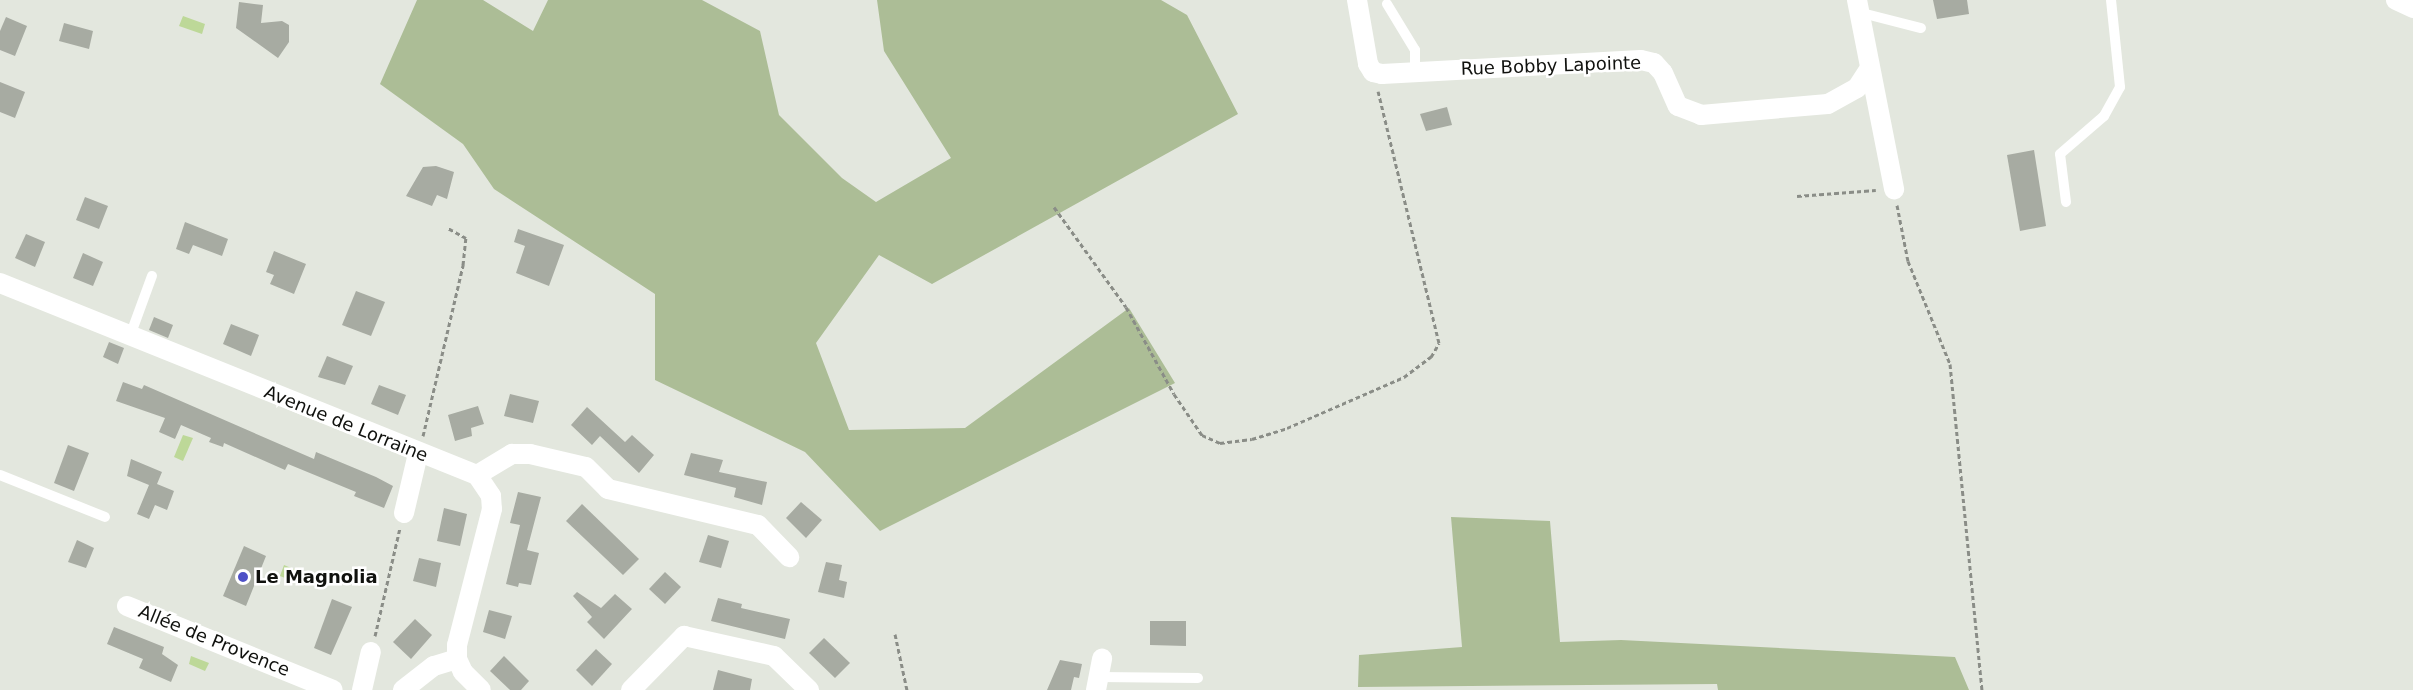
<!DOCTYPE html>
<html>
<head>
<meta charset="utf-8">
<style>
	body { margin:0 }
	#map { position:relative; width:2413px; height:690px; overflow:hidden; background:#e3e7de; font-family:"DejaVu Sans",sans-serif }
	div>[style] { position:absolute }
	.green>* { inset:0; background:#acbd96 }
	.water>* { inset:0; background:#bdd898 }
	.building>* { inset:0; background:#a7aba2 }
	.path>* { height:3px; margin-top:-1.5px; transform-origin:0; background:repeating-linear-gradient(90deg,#8a8d87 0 4.5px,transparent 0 7.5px) }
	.lane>* { height:10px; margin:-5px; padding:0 5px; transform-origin:5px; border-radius:5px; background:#fff }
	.street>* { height:20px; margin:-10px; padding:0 10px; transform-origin:10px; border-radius:10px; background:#fff }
	.dots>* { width:16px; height:16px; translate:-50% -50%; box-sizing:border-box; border:3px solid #fff; border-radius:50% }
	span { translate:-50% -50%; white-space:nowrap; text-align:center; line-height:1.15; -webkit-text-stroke:5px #fff; paint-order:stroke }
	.street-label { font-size:18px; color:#10110e }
	.poi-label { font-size:18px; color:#10110e; font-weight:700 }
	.left { translate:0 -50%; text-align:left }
</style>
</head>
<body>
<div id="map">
	<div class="green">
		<div style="clip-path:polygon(417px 0,483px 0,533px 31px,548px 0,702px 0,760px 31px,779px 115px,842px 178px,876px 202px,951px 158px,884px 51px,877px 0,1161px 0,1187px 15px,1238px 114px,932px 284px,879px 255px,816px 343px,849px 430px,965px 428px,1129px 308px,1175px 383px,880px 531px,805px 452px,655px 380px,655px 294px,494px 189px,463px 144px,380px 84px)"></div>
		<div style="clip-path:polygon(1451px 517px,1550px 521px,1560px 642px,1621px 640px,1955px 657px,1969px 690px,1718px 690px,1717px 684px,1358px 687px,1359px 655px,1462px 647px)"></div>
	</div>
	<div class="water">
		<div style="clip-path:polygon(183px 16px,205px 24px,202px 34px,179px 26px)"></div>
		<div style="clip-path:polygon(183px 435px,193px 438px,183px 461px,174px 457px)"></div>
		<div style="clip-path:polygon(284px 565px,308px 575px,303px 585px,280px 576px)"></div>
		<div style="clip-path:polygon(191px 656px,209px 663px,205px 671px,189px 664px)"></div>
	</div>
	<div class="building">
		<div style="clip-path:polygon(1933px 0,1967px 0,1969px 14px,1937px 19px)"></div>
		<div style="clip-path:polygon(239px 2px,263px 5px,261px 23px,282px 21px,289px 25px,289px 42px,278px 58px,236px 28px)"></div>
		<div style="clip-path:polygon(6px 17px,27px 26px,15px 56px,0 50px,0 31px)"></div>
		<div style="clip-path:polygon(64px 23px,93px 31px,89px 49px,59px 41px)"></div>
		<div style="clip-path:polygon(0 82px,25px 92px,15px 118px,0 112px)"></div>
		<div style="clip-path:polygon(1447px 107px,1452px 125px,1426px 131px,1420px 114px)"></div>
		<div style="clip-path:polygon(2034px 150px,2046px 226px,2020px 231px,2007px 155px)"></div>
		<div style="clip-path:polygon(436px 166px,454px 172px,447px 199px,437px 195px,432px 206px,406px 196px,423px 167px)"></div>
		<div style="clip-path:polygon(85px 197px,108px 206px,99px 229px,76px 220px)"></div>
		<div style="clip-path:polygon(185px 222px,228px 239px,222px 256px,193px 245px,189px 254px,176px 249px)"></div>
		<div style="clip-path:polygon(518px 229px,564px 245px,549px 286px,516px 273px,525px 246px,514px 242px)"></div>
		<div style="clip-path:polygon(26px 234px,45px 242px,35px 267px,15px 258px)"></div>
		<div style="clip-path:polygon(274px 251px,306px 264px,294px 294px,270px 284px,274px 275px,266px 272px)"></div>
		<div style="clip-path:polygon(83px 253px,103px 262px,93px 286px,73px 278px)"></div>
		<div style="clip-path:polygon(356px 291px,385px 302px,371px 336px,342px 325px)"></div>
		<div style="clip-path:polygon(154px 317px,173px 325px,168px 338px,149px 330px)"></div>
		<div style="clip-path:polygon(231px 324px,259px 335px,251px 356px,223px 344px)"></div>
		<div style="clip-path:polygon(109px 342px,124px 348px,118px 364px,103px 357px)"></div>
		<div style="clip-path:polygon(327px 356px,353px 366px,345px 385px,318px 377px)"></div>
		<div style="clip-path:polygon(123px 382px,142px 389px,144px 385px,314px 459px,316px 452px,376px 477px,393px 486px,384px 508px,354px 496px,356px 492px,288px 464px,285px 470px,224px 443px,223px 447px,209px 442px,211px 438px,181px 425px,175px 439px,159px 432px,165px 418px,116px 401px)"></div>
		<div style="clip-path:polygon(379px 385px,406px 395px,398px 415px,371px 404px)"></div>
		<div style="clip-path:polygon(510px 394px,539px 401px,533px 423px,504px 416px)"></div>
		<div style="clip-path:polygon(478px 406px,484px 424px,471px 428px,472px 436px,455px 441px,448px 415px)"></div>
		<div style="clip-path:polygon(587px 407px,625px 442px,632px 435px,654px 455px,639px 473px,600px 436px,592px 445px,571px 425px)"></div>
		<div style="clip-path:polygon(68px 445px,89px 453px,74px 491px,54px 483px)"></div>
		<div style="clip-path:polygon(691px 453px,723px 460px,719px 472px,767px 482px,762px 505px,734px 497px,736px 488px,684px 475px)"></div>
		<div style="clip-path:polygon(131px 459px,162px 472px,157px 484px,174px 491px,167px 510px,155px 505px,149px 519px,137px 514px,149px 485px,127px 476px)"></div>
		<div style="clip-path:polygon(518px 492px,541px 497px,527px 550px,539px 553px,531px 585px,519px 583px,518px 587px,506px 584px,520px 525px,510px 523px)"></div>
		<div style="clip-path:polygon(801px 502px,822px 520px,806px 538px,786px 518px)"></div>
		<div style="clip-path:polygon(582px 504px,639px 559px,623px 575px,566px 521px)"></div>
		<div style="clip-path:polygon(444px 508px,467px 514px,460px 546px,437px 541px)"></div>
		<div style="clip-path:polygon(708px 535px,729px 541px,721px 568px,699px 562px)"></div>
		<div style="clip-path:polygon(77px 540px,94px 548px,86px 568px,68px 562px)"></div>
		<div style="clip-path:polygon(244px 546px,266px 556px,246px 606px,223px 596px)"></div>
		<div style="clip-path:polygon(419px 558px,441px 563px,436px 587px,413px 581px)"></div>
		<div style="clip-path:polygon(826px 562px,842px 565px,839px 580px,847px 582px,844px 598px,818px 592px)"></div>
		<div style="clip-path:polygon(665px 572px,681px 587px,665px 604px,649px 589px)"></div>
		<div style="clip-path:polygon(577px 592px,601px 608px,615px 594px,632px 609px,604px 639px,587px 622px,592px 617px,573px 596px)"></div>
		<div style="clip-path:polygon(718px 598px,742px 604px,741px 608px,790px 619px,785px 639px,711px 621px)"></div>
		<div style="clip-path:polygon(332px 599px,352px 607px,331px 655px,314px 648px)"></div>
		<div style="clip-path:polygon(489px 610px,512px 616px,505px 639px,483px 632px)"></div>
		<div style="clip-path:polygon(415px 619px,432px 635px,411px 659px,393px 642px)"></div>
		<div style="clip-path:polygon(1150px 621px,1186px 621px,1186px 646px,1150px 645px)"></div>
		<div style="clip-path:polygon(114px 627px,164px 647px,162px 654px,178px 665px,171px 682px,139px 668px,143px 659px,107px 644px)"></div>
		<div style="clip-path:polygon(824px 638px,850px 663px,835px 678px,809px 653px)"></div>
		<div style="clip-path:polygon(596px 649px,612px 664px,592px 686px,576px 670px)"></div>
		<div style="clip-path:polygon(504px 656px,529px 681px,521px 690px,510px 690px,490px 671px)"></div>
		<div style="clip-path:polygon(1060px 660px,1082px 664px,1079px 678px,1074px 677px,1071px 690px,1047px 690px)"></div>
		<div style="clip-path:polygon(718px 670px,752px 679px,750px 690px,713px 690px)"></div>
	</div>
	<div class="path">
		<div style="left:1797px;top:196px;width:79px;rotate:-4.3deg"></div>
		<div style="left:1897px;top:205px;width:57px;rotate:78.9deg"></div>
		<div style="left:1908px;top:261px;width:111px;rotate:67.8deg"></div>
		<div style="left:1950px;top:364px;width:328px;rotate:84.4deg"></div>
		<div style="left:1054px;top:207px;width:123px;rotate:54.2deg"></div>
		<div style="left:1126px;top:307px;width:99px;rotate:61.1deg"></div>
		<div style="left:1174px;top:394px;width:50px;rotate:55.7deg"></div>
		<div style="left:1202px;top:435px;width:20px;rotate:24deg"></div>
		<div style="left:1220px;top:443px;width:32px;rotate:-7deg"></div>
		<div style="left:1252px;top:439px;width:37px;rotate:-17deg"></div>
		<div style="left:1287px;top:428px;width:128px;rotate:-23.6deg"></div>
		<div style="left:1404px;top:377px;width:34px;rotate:-37deg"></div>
		<div style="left:1431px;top:357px;width:16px;rotate:-60deg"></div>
		<div style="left:1439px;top:343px;width:259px;rotate:-103.6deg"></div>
		<div style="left:423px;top:436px;width:176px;rotate:-76.8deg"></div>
		<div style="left:463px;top:265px;width:27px;rotate:-84deg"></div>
		<div style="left:466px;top:238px;width:21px;rotate:-151deg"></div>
		<div style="left:895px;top:634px;width:57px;rotate:77.9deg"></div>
		<div style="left:375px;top:636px;width:111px;rotate:-77deg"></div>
	</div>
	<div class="lane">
		<div style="left:1387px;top:4px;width:54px;rotate:58.7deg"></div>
		<div style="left:1415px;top:50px;width:22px;rotate:90deg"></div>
		<div style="left:1858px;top:12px;width:65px;rotate:14.3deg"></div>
		<div style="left:2066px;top:202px;width:48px;rotate:-97.1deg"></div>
		<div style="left:2060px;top:154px;width:58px;rotate:-40.8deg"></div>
		<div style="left:2104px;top:116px;width:33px;rotate:-61deg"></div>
		<div style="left:2120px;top:87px;width:87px;rotate:-95.9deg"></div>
		<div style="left:130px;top:336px;width:64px;rotate:-69.9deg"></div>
		<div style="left:0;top:475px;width:113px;rotate:21.8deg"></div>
		<div style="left:1099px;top:677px;width:99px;rotate:0.6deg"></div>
	</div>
	<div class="street">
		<div style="left:1357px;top:0;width:65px;rotate:80.2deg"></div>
		<div style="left:1368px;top:64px;width:9px;rotate:58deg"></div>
		<div style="left:1373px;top:72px;width:9px;rotate:13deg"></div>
		<div style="left:1382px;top:74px;width:259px;rotate:-3.1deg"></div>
		<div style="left:1641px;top:60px;width:13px;rotate:13deg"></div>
		<div style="left:1654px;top:63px;width:13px;rotate:48deg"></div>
		<div style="left:1663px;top:73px;width:36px;rotate:66deg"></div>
		<div style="left:1678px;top:106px;width:25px;rotate:21deg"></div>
		<div style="left:1701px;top:115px;width:127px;rotate:-5deg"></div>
		<div style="left:1828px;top:104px;width:33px;rotate:-29deg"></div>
		<div style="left:1857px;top:88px;width:20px;rotate:-57deg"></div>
		<div style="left:1857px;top:0;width:193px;rotate:78.9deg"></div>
		<div style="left:2396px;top:0;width:19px;rotate:25deg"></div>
		<div style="left:0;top:283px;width:514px;rotate:21.93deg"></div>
		<div style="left:477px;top:475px;width:25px;rotate:56deg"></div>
		<div style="left:491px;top:496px;width:13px;rotate:86deg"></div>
		<div style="left:492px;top:509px;width:140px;rotate:104.4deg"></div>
		<div style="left:457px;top:645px;width:14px;rotate:90deg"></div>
		<div style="left:457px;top:659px;width:14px;rotate:65deg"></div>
		<div style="left:463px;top:672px;width:25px;rotate:45deg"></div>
		<div style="left:477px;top:475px;width:41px;rotate:-31deg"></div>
		<div style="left:512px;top:454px;width:18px"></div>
		<div style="left:530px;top:454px;width:57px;rotate:13.1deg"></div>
		<div style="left:586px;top:467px;width:31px;rotate:45deg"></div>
		<div style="left:608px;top:489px;width:154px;rotate:13.5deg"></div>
		<div style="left:758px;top:525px;width:45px;rotate:45.9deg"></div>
		<div style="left:404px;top:513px;width:61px;rotate:-76.7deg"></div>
		<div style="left:127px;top:606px;width:222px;rotate:22.2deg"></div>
		<div style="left:362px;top:690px;width:39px;rotate:-77deg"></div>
		<div style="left:403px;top:690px;width:39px;rotate:-38deg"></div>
		<div style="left:434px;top:666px;width:24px;rotate:-17deg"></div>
		<div style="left:631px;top:690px;width:76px;rotate:-45.5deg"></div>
		<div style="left:684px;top:636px;width:92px;rotate:12.5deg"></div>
		<div style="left:774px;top:656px;width:49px;rotate:44.2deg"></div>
		<div style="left:1096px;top:690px;width:32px;rotate:-79deg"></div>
	</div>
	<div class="dots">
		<div style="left:243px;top:577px;background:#4d50c6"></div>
	</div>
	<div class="street-label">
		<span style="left:1551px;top:66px;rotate:-2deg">Rue Bobby Lapointe</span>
		<span style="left:346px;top:424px;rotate:22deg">Avenue de Lorraine</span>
		<span style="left:214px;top:641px;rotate:22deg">Allée de Provence</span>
	</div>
	<div class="poi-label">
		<span class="left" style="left:255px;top:577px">Le Magnolia</span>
	</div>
</div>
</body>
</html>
